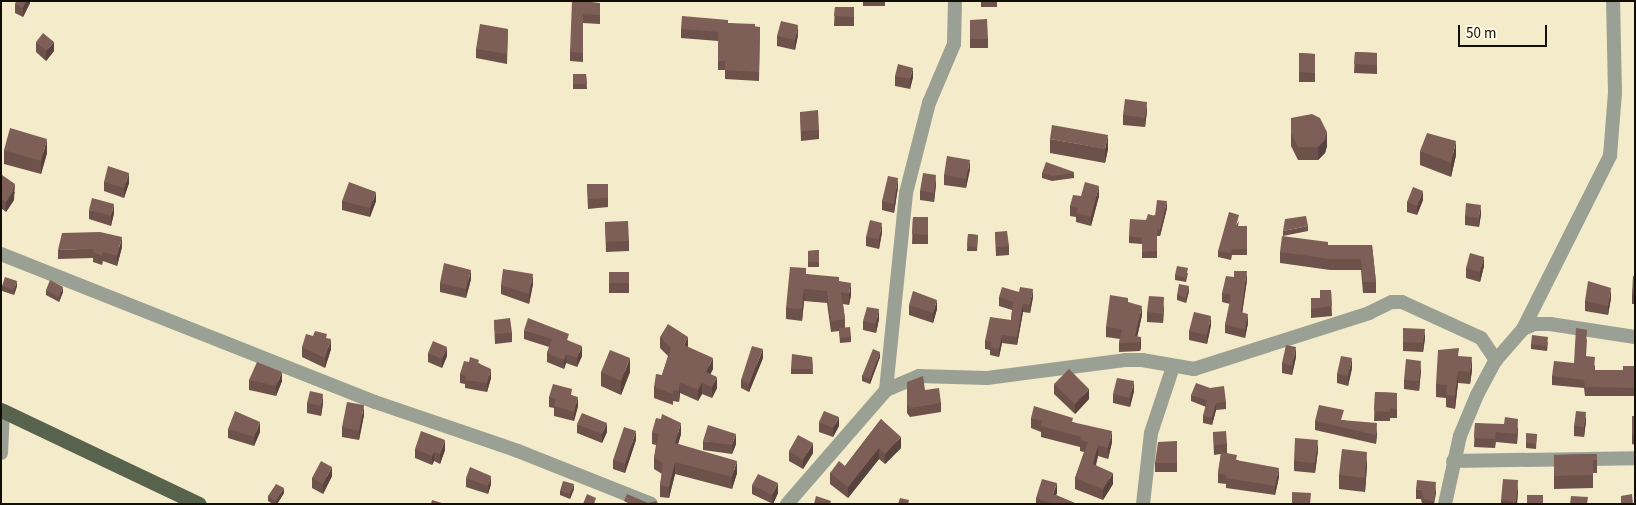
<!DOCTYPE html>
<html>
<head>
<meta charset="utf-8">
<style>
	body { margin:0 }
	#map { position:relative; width:1636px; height:505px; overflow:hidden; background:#f4ebca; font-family:"Source Sans 3",sans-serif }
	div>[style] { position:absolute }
	.minor>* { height:14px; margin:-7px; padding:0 7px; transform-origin:7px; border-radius:7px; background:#9aa094 }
	.major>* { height:15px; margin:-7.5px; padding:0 7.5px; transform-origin:7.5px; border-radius:7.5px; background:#58634e }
	.wall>* { inset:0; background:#6c524b }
	.shaded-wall>* { inset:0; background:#58423d }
	.building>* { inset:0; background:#7d5f57 }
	span { translate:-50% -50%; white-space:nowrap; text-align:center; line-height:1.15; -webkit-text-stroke:4px #fef8e5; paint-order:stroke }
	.frame { position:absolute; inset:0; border:2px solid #110e04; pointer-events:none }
	.scale { position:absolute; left:1458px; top:25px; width:89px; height:22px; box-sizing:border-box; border:2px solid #110e04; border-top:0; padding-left:6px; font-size:15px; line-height:18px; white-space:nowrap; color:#110e04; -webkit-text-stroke:4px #fef8e5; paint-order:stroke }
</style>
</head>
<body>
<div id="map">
	<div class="minor">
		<div style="left:1px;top:254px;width:402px;rotate:21.6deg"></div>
		<div style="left:375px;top:402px;width:151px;rotate:18.9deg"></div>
		<div style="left:518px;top:451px;width:143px;rotate:21.7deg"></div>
		<div style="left:1523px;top:329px;width:194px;rotate:-63.3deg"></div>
		<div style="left:1610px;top:156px;width:63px;rotate:-85.5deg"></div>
		<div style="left:1615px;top:93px;width:92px;rotate:-91.2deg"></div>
		<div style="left:886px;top:390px;width:36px;rotate:-23deg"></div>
		<div style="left:919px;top:376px;width:68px;rotate:1.7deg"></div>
		<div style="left:987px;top:378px;width:139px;rotate:-7.4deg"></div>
		<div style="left:1125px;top:360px;width:17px"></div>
		<div style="left:1142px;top:360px;width:53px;rotate:9.8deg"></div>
		<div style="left:1194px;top:369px;width:184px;rotate:-17.7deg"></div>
		<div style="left:1369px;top:313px;width:25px;rotate:-26deg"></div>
		<div style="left:1392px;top:302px;width:10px"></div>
		<div style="left:1402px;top:302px;width:87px;rotate:24.5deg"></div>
		<div style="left:1481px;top:338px;width:27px;rotate:56deg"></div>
		<div style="left:1px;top:453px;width:42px;rotate:-87.3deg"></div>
		<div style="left:1453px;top:461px;width:182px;rotate:-0.9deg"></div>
		<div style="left:787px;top:504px;width:151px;rotate:-49deg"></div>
		<div style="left:886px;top:390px;width:198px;rotate:-84.2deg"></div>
		<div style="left:906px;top:193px;width:93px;rotate:-75.7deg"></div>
		<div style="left:929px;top:103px;width:64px;rotate:-67deg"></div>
		<div style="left:954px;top:44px;width:43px;rotate:-88.7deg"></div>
		<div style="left:1143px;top:504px;width:71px;rotate:-83.6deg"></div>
		<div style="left:1151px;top:433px;width:70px;rotate:-71.6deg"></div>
		<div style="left:1445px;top:504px;width:70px;rotate:-77.6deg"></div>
		<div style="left:1460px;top:436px;width:44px;rotate:-67.5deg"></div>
		<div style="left:1477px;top:395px;width:40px;rotate:-62deg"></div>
		<div style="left:1496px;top:360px;width:41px;rotate:-48.9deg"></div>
		<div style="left:1523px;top:329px;width:13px;rotate:-23deg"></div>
		<div style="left:1535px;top:324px;width:15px"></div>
		<div style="left:1550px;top:324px;width:86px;rotate:8.7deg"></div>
	</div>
	<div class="major">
		<div style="left:1px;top:410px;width:219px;rotate:25.4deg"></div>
	</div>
	<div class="wall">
		<div style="clip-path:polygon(30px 1px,30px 3px,23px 17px,15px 13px,15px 4px)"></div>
		<div style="clip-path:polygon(863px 1px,885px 1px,885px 6px,863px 6px)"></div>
		<div style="clip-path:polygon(981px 1px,997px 1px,997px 7px,981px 7px)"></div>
		<div style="clip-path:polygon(583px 2px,600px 12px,600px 24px,583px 23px,583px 62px,570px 61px,570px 52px)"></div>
		<div style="clip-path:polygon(835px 7px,854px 7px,854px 26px,834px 26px)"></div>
		<div style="clip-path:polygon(970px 20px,988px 39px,988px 48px,970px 48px)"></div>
		<div style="clip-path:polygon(728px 23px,760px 27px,759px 81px,725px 79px,725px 70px,718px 70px,718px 41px,681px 38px,681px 29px)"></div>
		<div style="clip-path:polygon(508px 29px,507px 64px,476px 58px,476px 49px)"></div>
		<div style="clip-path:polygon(798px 35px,795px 50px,777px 46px,777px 36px)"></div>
		<div style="clip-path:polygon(36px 42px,54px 51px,46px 61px,36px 52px)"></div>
		<div style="clip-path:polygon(1355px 52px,1377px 53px,1377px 74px,1354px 73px)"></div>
		<div style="clip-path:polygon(1299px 53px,1315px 54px,1315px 82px,1299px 82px)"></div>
		<div style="clip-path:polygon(573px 74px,586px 74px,587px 89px,573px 89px)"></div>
		<div style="clip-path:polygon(895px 76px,913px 77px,910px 89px,895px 86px)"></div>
		<div style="clip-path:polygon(1147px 111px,1145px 127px,1123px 125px,1123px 115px)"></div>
		<div style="clip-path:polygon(800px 112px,819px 130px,819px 139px,801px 141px)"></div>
		<div style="clip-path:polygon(1291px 118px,1327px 146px,1325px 153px,1318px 160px,1298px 160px,1291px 146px)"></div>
		<div style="clip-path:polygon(1050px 139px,1108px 149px,1105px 163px,1050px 153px)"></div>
		<div style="clip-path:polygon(4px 150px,47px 153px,41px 174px,4px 164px)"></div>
		<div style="clip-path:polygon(1420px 151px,1456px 155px,1451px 177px,1420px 165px)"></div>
		<div style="clip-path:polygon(970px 169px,966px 188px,944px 185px,944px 175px)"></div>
		<div style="clip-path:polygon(1074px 172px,1074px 178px,1052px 181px,1042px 178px,1042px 173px)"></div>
		<div style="clip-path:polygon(1px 176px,15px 193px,14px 194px,14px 200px,6px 212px,1px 208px)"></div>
		<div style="clip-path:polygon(104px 182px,129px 183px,124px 198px,104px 191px)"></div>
		<div style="clip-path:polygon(587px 184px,608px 184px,608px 207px,588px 209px)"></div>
		<div style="clip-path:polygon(936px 184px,934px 202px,920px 200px,920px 191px)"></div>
		<div style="clip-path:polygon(898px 187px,894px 213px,882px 210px,882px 201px)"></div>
		<div style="clip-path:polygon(1081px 196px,1099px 196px,1091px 226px,1076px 222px,1076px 217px,1070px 216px,1070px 206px)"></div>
		<div style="clip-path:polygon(1423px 200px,1417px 215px,1407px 212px,1407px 202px)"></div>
		<div style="clip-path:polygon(342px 201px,376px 201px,370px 217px,342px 210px)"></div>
		<div style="clip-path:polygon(1167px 208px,1160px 236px,1157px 236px,1157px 258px,1142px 258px,1142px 244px,1129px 243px,1129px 236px,1146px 220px)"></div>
		<div style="clip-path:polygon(89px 210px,114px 213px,111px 226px,89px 219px)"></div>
		<div style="clip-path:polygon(1481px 214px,1479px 227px,1465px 225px,1465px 216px)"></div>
		<div style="clip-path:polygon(913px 217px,928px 217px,928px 244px,912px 244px)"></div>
		<div style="clip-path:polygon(1239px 221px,1238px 226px,1247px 226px,1247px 255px,1232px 255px,1231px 260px,1218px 257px,1218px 251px)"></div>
		<div style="clip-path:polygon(605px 222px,629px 241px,629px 251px,606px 252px)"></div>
		<div style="clip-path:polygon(1308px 226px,1308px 231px,1283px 236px,1283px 231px)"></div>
		<div style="clip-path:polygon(882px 232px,879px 249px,866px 246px,866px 237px)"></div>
		<div style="clip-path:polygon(995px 232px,1009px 246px,1009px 255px,996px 256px)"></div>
		<div style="clip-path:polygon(968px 234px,978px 235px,977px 251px,967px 251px)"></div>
		<div style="clip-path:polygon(1328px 245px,1372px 245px,1376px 282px,1376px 293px,1363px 293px,1361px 270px,1330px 270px,1280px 263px,1280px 252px)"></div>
		<div style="clip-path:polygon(122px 247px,117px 266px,103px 261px,102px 265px,93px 262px,93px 258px,58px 259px,58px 250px)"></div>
		<div style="clip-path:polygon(819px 250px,819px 267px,808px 267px,808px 251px)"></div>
		<div style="clip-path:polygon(1484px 266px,1480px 282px,1466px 278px,1466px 268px)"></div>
		<div style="clip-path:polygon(609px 272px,629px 272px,629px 293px,609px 293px)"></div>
		<div style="clip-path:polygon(1188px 273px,1186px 282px,1175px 280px,1175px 275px)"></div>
		<div style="clip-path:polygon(806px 274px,839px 281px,851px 295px,849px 305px,843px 304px,845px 319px,845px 328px,851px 337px,851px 342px,840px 343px,839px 331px,831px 332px,827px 303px,804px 301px,802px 321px,786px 319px,786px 308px)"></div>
		<div style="clip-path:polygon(1635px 276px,1635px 304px,1632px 304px,1632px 295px)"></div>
		<div style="clip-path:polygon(471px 279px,466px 298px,440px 292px,440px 283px)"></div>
		<div style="clip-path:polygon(1247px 280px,1242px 313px,1248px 323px,1245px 338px,1225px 333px,1225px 325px,1230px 304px,1222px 302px,1222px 293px)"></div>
		<div style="clip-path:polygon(533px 284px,529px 304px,501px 294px,501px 285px)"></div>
		<div style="clip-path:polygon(2px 286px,17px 286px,14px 295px,2px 291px)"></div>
		<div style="clip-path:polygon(46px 290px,63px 292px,59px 302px,46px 295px)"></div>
		<div style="clip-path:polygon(1331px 290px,1332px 316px,1311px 318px,1311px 298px,1320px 298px)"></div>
		<div style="clip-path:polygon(1189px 291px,1186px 303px,1177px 300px,1177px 295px)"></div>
		<div style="clip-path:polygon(999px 297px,1033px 297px,1030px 313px,1023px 312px,1017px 345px,1002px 343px,999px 357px,990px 355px,990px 350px,985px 349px,985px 341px,1011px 320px,1012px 310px,999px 306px)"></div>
		<div style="clip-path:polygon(1611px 298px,1608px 315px,1585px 311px,1585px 301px)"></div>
		<div style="clip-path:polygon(1128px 302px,1142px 315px,1137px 337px,1141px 337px,1141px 347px,1140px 351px,1119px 352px,1119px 343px,1120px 339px,1106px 337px,1106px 327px)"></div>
		<div style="clip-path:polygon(909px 305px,937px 309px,933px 323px,909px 315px)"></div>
		<div style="clip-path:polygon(1164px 307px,1163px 323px,1147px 322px,1147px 312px)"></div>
		<div style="clip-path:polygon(879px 319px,876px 333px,863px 330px,863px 321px)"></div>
		<div style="clip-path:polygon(494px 320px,512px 333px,512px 342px,495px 344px)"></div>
		<div style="clip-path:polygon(1211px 325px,1207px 344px,1189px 340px,1189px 331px)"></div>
		<div style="clip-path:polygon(1403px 328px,1425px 338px,1423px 352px,1403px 351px)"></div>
		<div style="clip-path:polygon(524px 330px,569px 341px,582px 356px,577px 367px,566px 363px,564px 369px,547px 362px,547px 353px,549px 347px,524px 339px)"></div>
		<div style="clip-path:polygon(313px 336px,331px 349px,325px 368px,302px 357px,302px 347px)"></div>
		<div style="clip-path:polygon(660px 337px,688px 347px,713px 369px,710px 374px,717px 388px,712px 398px,702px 394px,698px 401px,680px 393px,679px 402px,673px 401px,673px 405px,654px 398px,654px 387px,662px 375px,668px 356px,660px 348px)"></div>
		<div style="clip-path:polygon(1587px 338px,1586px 356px,1595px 366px,1595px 370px,1623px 370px,1635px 366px,1635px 396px,1585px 396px,1584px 388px,1552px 385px,1552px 376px,1574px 363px)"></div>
		<div style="clip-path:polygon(1548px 342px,1547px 351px,1531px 349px,1531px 344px)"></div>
		<div style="clip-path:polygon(428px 353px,447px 356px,442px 368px,428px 362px)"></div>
		<div style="clip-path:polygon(1459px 356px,1472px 370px,1470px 384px,1458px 383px,1455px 409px,1446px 407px,1446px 398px,1436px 397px,1436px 384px)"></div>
		<div style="clip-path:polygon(812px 357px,813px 374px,791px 374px,791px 369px)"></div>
		<div style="clip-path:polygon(880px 357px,870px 384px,862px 381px,862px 376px)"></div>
		<div style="clip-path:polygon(1296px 357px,1292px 375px,1282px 373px,1282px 363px)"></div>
		<div style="clip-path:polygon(763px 358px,749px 392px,741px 388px,741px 380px)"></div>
		<div style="clip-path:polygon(469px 362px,479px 363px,491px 378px,487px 392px,465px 388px,465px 384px,460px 383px,460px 374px)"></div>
		<div style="clip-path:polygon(1352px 368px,1348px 386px,1337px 383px,1337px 374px)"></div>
		<div style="clip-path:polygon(1421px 370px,1419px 391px,1404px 389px,1404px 380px)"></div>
		<div style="clip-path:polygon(601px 372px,630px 372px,621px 395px,601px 386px)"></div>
		<div style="clip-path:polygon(249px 380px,282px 381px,276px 396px,249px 390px)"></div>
		<div style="clip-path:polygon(907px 382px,925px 390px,941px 403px,941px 412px,910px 417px,907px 413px)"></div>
		<div style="clip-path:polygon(1054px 384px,1089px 399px,1075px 414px,1054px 394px)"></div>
		<div style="clip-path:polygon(1134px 391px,1130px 407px,1113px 403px,1113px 394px)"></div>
		<div style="clip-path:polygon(1375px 392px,1397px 393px,1397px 418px,1390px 418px,1390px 421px,1374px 421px)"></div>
		<div style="clip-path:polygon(572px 395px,578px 406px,574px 421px,554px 416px,554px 408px,549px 407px,549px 397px)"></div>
		<div style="clip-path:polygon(1191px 395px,1226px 402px,1226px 409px,1216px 410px,1212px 425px,1203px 423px,1203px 416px,1206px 407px,1191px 401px)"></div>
		<div style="clip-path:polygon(307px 403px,323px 403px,321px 416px,307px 413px)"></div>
		<div style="clip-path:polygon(364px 415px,359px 440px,342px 437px,342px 427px)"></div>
		<div style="clip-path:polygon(1632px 416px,1635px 416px,1635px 445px,1632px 444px)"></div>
		<div style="clip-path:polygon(1031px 418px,1073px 422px,1112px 442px,1108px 459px,1098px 456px,1096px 465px,1113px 484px,1103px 500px,1075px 489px,1075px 478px,1084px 452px,1080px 451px,1080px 447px,1041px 437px,1041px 432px,1031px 428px)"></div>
		<div style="clip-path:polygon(881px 419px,901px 448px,885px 464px,879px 459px,848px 498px,830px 484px,830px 473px,845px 466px)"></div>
		<div style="clip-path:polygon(1344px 420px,1377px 433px,1376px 444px,1315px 430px,1315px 421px)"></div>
		<div style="clip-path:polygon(1586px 421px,1584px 437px,1574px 436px,1574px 426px)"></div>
		<div style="clip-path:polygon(819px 422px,839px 426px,833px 437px,819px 432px)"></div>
		<div style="clip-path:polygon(1475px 423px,1518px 428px,1517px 444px,1496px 442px,1495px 448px,1474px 447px)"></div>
		<div style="clip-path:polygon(577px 424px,607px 432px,602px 443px,577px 433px)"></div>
		<div style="clip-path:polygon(228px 429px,260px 432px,254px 446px,228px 438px)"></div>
		<div style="clip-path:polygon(652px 432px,681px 434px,678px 444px,737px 473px,732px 489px,675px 474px,669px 498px,660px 497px,660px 485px,662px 474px,654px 469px,654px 458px,656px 445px,652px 444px)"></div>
		<div style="clip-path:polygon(1213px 432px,1227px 444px,1227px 453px,1237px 460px,1279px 477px,1275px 495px,1226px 488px,1226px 484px,1218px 483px,1218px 473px,1221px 454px,1214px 455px)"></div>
		<div style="clip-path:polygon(1537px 434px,1536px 449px,1526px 448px,1526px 443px)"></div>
		<div style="clip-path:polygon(636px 440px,625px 473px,613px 469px,613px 460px)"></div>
		<div style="clip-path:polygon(703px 441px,736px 444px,732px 454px,703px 450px)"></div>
		<div style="clip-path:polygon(1177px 441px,1177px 472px,1155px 472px,1155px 463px)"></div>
		<div style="clip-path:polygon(415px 449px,445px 450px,440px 464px,434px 461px,432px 465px,415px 458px)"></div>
		<div style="clip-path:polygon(1318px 450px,1315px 473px,1294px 471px,1294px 461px)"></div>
		<div style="clip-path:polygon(789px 451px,813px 453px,803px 469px,789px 461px)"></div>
		<div style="clip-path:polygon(1597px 454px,1597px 473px,1593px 473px,1593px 488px,1554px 489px,1554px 455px)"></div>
		<div style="clip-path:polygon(1367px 466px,1365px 492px,1339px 489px,1339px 475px)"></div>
		<div style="clip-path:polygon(332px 476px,323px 494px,312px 488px,312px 478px)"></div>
		<div style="clip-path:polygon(466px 478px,491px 484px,488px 494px,466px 487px)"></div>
		<div style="clip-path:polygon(752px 485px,778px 493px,773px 504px,752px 494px)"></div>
		<div style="clip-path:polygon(574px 489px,570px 499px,560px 495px,560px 491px)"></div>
		<div style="clip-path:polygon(1416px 489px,1436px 492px,1434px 504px,1422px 504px,1421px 499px,1416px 499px)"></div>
		<div style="clip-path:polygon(1518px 490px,1517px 504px,1501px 504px,1501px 500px)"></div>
		<div style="clip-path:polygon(284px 493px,277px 504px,273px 504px,268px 501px,268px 496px)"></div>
		<div style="clip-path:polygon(1057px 493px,1056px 495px,1077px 504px,1036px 504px,1036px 498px)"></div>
	</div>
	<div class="shaded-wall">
		<div style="clip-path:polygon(26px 1px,30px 1px,30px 3px,23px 17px,23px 8px)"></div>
		<div style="clip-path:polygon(798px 25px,798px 35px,795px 50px,795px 40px)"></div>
		<div style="clip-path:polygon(54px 42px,54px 51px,46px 61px,46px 51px)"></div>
		<div style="clip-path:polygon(913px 68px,913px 77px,910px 89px,910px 79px)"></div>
		<div style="clip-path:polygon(1147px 102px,1147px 111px,1145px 127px,1145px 118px)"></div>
		<div style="clip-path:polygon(1327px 132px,1327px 146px,1325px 153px,1318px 160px,1318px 147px)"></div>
		<div style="clip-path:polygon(1108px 135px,1108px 149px,1105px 163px,1105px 149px)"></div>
		<div style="clip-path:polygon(47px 139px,47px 153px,41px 174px,41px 161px)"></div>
		<div style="clip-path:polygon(1456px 141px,1456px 155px,1451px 177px,1451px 163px)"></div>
		<div style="clip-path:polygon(970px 160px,970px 169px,966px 188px,966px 179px)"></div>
		<div style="clip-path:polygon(129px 173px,129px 183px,124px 198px,124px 188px)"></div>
		<div style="clip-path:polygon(936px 175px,936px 184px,934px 202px,934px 193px)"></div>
		<div style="clip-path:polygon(898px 178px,898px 187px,894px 213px,894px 204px)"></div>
		<div style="clip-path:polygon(15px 184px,14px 200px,6px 212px,6px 202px,12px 189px)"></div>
		<div style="clip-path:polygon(1099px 186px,1099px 196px,1091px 226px,1091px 217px)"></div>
		<div style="clip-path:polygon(1423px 191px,1423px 200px,1417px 215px,1417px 206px)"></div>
		<div style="clip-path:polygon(376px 192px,376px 201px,370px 217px,370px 208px)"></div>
		<div style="clip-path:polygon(1167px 201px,1167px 208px,1160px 236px,1160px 230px)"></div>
		<div style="clip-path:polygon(114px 204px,114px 213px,111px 226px,111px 216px)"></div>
		<div style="clip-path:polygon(1481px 205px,1481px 214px,1479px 227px,1479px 218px)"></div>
		<div style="clip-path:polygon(882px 223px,882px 232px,879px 249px,879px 239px)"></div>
		<div style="clip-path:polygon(122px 237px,122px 247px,117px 266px,117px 256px)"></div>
		<div style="clip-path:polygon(1484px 257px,1484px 266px,1480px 282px,1480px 272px)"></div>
		<div style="clip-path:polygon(471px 270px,471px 279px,466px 298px,466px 289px)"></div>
		<div style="clip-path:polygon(1247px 271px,1247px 280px,1241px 321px,1241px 312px)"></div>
		<div style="clip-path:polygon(533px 274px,533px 284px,529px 304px,529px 294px)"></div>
		<div style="clip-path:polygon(17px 281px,17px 286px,14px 295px,14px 290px)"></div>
		<div style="clip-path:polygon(851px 283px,851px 295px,849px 305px,849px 294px)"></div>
		<div style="clip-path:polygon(1189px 286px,1189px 291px,1186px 303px,1186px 298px)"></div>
		<div style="clip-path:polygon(63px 287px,63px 292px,59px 302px,59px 297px)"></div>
		<div style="clip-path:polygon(1611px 288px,1611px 298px,1608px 315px,1608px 306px)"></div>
		<div style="clip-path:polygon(804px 289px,804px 301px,802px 321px,802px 309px)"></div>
		<div style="clip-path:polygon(1033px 289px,1033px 297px,1030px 313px,1030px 305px)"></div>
		<div style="clip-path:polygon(1164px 297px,1164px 307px,1163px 323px,1163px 314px)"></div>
		<div style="clip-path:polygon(937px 300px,937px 309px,933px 323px,933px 313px)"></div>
		<div style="clip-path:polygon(1023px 304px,1023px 312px,1017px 345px,1017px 337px)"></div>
		<div style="clip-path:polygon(1142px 306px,1142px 315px,1136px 342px,1135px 336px)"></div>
		<div style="clip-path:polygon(879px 309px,879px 319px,876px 333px,876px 324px)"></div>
		<div style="clip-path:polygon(1248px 314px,1248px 323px,1245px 338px,1245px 329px)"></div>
		<div style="clip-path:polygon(1211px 316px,1211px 325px,1207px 344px,1207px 335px)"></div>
		<div style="clip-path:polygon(1425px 329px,1425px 338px,1423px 352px,1423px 343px)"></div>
		<div style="clip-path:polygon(1002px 335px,1002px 343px,999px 357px,999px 349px)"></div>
		<div style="clip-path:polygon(688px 337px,688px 348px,684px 345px)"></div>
		<div style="clip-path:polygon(1141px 337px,1141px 347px,1140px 351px,1140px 342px)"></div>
		<div style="clip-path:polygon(331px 339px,331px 349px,325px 368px,325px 358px)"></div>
		<div style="clip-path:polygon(582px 346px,582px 356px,577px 367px,577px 358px)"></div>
		<div style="clip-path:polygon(447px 347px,447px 356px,442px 368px,442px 359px)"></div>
		<div style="clip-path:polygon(1296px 347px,1296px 357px,1292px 375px,1292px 366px)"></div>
		<div style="clip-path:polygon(763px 349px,763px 358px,749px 392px,749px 384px)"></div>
		<div style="clip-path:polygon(880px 352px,880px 357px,870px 384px,870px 379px)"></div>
		<div style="clip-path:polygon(566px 354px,566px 363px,564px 369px,564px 360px)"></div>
		<div style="clip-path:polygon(1472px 357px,1472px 370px,1470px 384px,1470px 372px)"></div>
		<div style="clip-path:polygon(630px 358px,630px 372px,621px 395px,621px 381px)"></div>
		<div style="clip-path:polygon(713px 358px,713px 369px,706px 383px,706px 372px)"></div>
		<div style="clip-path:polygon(1352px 358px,1352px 368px,1348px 386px,1348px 376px)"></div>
		<div style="clip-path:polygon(1421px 361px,1421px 370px,1419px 391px,1419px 381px)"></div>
		<div style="clip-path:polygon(491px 369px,491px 378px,487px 392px,487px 383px)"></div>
		<div style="clip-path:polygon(1458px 371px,1458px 383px,1455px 409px,1455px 396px)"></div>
		<div style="clip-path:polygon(282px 372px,282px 381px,276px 396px,276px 386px)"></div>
		<div style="clip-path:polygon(717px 377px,717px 388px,712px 398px,712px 387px)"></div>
		<div style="clip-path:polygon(1134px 381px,1134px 391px,1130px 407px,1130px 398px)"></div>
		<div style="clip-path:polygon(680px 382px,680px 393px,679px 402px,679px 391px)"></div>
		<div style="clip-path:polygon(702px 383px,702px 394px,698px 401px,698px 390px)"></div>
		<div style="clip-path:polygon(1089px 389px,1089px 399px,1075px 414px,1075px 404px)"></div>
		<div style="clip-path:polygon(323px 394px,323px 403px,321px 416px,321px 406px)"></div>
		<div style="clip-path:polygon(578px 397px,578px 406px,574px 421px,574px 412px)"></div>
		<div style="clip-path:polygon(1216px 403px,1216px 410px,1212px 425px,1212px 418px)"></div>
		<div style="clip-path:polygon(364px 405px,364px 415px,359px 440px,359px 431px)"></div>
		<div style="clip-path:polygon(1586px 412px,1586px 421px,1584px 437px,1584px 427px)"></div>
		<div style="clip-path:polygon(839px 417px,839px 426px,833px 437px,833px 428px)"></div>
		<div style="clip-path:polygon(1518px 419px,1518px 428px,1517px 444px,1517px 434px)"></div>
		<div style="clip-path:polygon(260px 422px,260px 432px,254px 446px,254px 437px)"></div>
		<div style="clip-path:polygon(607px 423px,607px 432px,602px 443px,602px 434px)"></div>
		<div style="clip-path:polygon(681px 423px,681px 434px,675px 455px,675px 443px)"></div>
		<div style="clip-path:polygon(1377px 423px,1377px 433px,1376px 444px,1376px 435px)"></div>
		<div style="clip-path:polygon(636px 431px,636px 440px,625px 473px,625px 464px)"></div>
		<div style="clip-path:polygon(1112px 431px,1112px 442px,1108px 459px,1108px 448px)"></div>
		<div style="clip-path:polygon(736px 434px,736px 444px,732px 454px,732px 445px)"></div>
		<div style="clip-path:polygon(901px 437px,901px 448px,885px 464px,885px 454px)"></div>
		<div style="clip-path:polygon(445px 440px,445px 450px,440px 464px,440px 454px)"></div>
		<div style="clip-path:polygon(1318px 440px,1318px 450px,1315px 473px,1315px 463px)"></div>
		<div style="clip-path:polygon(813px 443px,813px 453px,803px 469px,803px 460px)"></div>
		<div style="clip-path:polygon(1098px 445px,1098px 456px,1093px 475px,1093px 464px)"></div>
		<div style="clip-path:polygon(879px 448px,879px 459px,848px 498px,848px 487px)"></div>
		<div style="clip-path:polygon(434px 452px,434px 461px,432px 465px,432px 456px)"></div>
		<div style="clip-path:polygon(1367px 452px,1367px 466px,1365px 492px,1365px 478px)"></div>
		<div style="clip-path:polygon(737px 461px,737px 473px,732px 489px,732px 477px)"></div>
		<div style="clip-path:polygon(675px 462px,675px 474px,669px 498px,669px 487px)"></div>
		<div style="clip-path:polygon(332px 467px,332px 476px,323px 494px,323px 484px)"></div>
		<div style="clip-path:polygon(1279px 468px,1279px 477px,1275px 495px,1275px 486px)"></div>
		<div style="clip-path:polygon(1113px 473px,1113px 484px,1103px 500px,1103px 489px)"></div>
		<div style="clip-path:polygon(491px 476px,491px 484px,488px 494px,488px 486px)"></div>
		<div style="clip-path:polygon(1518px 480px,1518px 490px,1517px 504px,1516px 504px)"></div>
		<div style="clip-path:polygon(1436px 482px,1436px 492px,1434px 504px)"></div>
		<div style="clip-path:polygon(778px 483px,778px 493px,773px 504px,772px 495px)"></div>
		<div style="clip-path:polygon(1057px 483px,1057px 493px,1053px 503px,1053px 494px)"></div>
		<div style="clip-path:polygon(574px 484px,574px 489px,570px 499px,570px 494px)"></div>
		<div style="clip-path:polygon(284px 488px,284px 493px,277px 504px,276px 504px,276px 501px)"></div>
	</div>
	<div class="building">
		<div style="clip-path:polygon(16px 1px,26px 1px,23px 8px,15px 4px)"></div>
		<div style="clip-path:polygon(572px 1px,583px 1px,600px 3px,600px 15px,583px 14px,583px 53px,570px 52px)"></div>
		<div style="clip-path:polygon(835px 7px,854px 7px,854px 17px,834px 16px)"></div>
		<div style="clip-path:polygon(682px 16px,728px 20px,728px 23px,755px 24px,755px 27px,760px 27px,759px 72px,725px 70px,725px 61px,718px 61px,718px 32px,681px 29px)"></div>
		<div style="clip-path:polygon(987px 19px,988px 39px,970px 39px,970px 20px)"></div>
		<div style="clip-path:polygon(781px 21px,798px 25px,795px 40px,777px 36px)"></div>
		<div style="clip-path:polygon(480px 24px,508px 29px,507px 54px,476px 49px)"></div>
		<div style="clip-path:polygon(43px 33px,54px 42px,46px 51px,36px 42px)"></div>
		<div style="clip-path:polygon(1355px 52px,1377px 53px,1377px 65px,1354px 64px)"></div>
		<div style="clip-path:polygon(1299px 53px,1315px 54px,1315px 73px,1299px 72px)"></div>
		<div style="clip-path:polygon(898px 64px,913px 68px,910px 79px,895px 76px)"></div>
		<div style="clip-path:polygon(573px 74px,586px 74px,587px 84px,573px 84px)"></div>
		<div style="clip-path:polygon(1125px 99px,1147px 102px,1145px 118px,1123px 115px)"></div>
		<div style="clip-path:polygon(818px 110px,819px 130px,801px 131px,800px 112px)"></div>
		<div style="clip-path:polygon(1312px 114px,1320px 118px,1327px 132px,1325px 140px,1318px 147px,1298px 147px,1291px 133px,1291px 118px)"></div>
		<div style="clip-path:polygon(1052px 125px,1108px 135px,1105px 149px,1050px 139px)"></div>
		<div style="clip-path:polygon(10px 128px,47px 139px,41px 161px,4px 150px)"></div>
		<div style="clip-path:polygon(1427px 133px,1456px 141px,1451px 163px,1420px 151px)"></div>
		<div style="clip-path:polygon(947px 156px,970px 160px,966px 179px,944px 175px)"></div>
		<div style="clip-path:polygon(1046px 162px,1074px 172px,1074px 173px,1052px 176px,1042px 173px)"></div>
		<div style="clip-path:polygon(108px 166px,129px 173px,124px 188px,104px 182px)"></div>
		<div style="clip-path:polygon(923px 173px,936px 175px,934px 193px,920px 191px)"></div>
		<div style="clip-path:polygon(2px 175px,15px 184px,12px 189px,14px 190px,6px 202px,1px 199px,1px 176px)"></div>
		<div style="clip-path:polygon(888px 176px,898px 178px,894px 204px,882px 201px)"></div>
		<div style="clip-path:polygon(349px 182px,376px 192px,370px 208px,342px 201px)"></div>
		<div style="clip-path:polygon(1085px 182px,1099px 186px,1091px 217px,1076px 213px,1078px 208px,1070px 206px,1073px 195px,1081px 196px)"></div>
		<div style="clip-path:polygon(587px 184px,608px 184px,608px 198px,588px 199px)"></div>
		<div style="clip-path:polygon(1413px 187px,1423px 191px,1417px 206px,1407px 202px)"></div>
		<div style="clip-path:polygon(92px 198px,114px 204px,111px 216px,89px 210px)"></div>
		<div style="clip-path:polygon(1157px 200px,1167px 201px,1160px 230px,1157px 229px,1157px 251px,1142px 252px,1142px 238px,1129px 236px,1130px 219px,1146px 220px,1148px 214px,1155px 216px)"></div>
		<div style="clip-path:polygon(1466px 203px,1481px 205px,1479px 218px,1465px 216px)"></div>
		<div style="clip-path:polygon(1229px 212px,1239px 215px,1236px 226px,1247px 226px,1247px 249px,1232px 249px,1231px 253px,1218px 251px)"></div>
		<div style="clip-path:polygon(1306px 216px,1308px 226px,1283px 231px,1285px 219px)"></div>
		<div style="clip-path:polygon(913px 217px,928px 217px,928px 235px,912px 234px)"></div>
		<div style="clip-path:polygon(870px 220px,882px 223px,879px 239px,866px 237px)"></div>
		<div style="clip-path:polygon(628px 221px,629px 241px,606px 242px,605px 222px)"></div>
		<div style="clip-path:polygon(1007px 231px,1009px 246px,996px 247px,995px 232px)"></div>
		<div style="clip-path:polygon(100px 232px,122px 237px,117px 256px,103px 252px,102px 256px,93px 252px,94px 249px,58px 250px,62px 233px)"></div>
		<div style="clip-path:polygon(968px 234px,978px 235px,977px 247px,967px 246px)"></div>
		<div style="clip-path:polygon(1282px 236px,1328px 242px,1328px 245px,1372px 245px,1376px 282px,1363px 282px,1361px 259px,1330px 259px,1280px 252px)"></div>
		<div style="clip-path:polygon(819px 250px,819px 262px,808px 262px,808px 251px)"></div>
		<div style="clip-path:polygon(1470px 253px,1484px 257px,1480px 272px,1466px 268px)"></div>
		<div style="clip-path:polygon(444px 263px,471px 270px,466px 289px,440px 283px)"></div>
		<div style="clip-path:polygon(1177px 266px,1188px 268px,1186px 278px,1175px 275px)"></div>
		<div style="clip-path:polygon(790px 267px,806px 268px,806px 274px,839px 277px,839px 281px,851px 283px,849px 294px,841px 292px,845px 319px,831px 321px,827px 291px,804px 289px,802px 309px,786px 308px)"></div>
		<div style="clip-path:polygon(503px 269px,533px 274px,529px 294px,501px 285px)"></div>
		<div style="clip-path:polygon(1234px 271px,1247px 271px,1241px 312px,1248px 314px,1245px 329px,1225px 325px,1231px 295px,1222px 293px,1226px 276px,1234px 277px)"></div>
		<div style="clip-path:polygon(609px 272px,629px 272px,629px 283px,609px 283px)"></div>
		<div style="clip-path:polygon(1633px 276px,1635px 276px,1635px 295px,1632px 295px)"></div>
		<div style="clip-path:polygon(5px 277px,17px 281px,14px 290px,2px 286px)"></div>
		<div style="clip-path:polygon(50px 280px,63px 287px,59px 297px,46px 290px)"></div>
		<div style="clip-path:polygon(1588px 281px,1611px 288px,1608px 306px,1585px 301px)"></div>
		<div style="clip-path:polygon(1179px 284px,1189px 286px,1186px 298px,1177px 295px)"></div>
		<div style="clip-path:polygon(1002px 287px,1019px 292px,1020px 287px,1033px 289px,1030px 305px,1023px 304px,1017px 337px,1002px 335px,999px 349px,990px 347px,991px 342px,985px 341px,990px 317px,1011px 320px,1013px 302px,999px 297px)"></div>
		<div style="clip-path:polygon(1320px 290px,1331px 290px,1332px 306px,1311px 309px,1311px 298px,1320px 298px)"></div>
		<div style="clip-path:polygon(913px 291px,937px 300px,933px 313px,909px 305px)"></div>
		<div style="clip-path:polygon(1110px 295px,1128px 298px,1128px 302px,1142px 306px,1135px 336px,1141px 337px,1140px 342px,1119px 343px,1122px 329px,1106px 327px)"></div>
		<div style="clip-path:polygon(1149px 296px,1164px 297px,1163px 314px,1147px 312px)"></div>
		<div style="clip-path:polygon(867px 307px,879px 309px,876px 324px,863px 321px)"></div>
		<div style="clip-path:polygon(1194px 312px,1211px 316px,1207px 335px,1189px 331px)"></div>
		<div style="clip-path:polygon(510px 318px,512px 333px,495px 334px,494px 320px)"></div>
		<div style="clip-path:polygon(528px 318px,569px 334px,567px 340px,582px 346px,577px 358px,566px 354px,564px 360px,547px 353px,552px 339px,524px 330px)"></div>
		<div style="clip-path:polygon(668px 324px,688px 337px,684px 345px,713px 358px,706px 372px,717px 377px,712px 387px,702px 383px,698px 390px,680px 382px,679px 391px,673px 390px,673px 394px,654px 387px,656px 374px,662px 375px,671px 348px,660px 337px)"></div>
		<div style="clip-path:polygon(850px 327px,851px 337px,840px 338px,839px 328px)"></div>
		<div style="clip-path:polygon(1403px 328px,1425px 329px,1423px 343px,1403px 342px)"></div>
		<div style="clip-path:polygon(1576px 328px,1587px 330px,1585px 356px,1595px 357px,1594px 370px,1623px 370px,1623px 366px,1635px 366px,1635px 388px,1585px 387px,1584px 380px,1552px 376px,1554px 361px,1574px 363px)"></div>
		<div style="clip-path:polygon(315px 331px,327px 334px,326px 338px,331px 339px,325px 358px,302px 347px,306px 334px,313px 336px)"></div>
		<div style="clip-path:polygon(1532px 335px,1548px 337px,1547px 346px,1531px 344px)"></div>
		<div style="clip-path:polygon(433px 341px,447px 347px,442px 359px,428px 353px)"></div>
		<div style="clip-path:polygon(1286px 345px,1296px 347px,1292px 366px,1282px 363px)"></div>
		<div style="clip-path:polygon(752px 346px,763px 349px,749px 384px,741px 380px)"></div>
		<div style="clip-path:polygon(1459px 348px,1458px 356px,1472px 357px,1470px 372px,1458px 371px,1455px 396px,1446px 395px,1447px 385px,1436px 384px,1438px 350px)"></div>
		<div style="clip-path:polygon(873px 349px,880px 352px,870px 379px,862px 376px)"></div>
		<div style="clip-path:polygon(610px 350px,630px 358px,621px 381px,601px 372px)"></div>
		<div style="clip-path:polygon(792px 354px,812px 357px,813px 369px,791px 369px)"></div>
		<div style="clip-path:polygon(1341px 356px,1352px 358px,1348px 376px,1337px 374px)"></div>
		<div style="clip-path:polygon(470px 357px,479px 360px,478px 363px,491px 369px,487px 383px,465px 380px,466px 376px,460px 374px,464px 361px,469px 362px)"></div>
		<div style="clip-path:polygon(1406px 359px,1421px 361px,1419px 381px,1404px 380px)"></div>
		<div style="clip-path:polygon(257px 362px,282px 372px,276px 386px,249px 380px)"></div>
		<div style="clip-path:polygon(1069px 369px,1089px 389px,1075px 404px,1054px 384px)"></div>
		<div style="clip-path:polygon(923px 376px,925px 390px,939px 388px,941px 403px,910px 408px,907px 404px,907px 382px)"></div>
		<div style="clip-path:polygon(1117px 378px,1134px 381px,1130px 398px,1113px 394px)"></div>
		<div style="clip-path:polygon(1196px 383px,1210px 388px,1224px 386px,1226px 402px,1216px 403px,1212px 418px,1203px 416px,1207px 400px,1191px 395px)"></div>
		<div style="clip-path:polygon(553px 384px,572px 389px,571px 395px,578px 397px,574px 412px,554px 406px,556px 399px,549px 397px)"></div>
		<div style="clip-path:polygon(310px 391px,323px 394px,321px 406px,307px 403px)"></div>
		<div style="clip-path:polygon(1375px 392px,1397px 393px,1397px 409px,1390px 408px,1390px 412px,1374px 411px)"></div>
		<div style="clip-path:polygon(347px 402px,364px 405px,359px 431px,342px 427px)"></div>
		<div style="clip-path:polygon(1319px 405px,1344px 410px,1341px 420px,1377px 423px,1376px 435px,1315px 421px)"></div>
		<div style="clip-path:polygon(1034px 406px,1073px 418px,1072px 422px,1112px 431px,1108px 448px,1098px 445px,1093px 464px,1113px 473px,1103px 489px,1075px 478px,1088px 442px,1080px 440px,1081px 437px,1041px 426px,1042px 421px,1031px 418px)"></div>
		<div style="clip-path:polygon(235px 411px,260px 422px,254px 437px,228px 429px)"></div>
		<div style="clip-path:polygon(824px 411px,839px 417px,833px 428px,819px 422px)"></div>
		<div style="clip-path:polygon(1576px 411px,1586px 412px,1584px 427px,1574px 426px)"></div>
		<div style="clip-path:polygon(582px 413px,607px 423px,602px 434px,577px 424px)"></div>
		<div style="clip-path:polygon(662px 414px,681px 423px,675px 443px,737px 461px,732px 477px,675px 462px,669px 487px,660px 485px,663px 463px,654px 458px,659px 434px,652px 432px,656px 418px,661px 419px)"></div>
		<div style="clip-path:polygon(1632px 416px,1635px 416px,1635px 435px,1632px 435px)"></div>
		<div style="clip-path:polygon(1505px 417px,1518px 419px,1517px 434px,1496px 432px,1495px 439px,1474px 438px,1475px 423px,1504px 424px)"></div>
		<div style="clip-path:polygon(881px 419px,901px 437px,885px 454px,879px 448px,848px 487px,830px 473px,839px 461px,845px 466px)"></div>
		<div style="clip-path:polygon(708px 425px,736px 434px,732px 445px,703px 441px)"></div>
		<div style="clip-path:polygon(624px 427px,636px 431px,625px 464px,613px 460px)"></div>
		<div style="clip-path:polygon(421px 431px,445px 440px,440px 454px,434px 452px,432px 456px,415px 449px)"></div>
		<div style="clip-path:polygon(1226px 431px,1227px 444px,1214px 445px,1213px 432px)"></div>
		<div style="clip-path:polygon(1526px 433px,1537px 434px,1536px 444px,1526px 443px)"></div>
		<div style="clip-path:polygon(798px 435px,813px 443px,803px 460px,789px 451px)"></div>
		<div style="clip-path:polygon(1295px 438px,1318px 440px,1315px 463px,1294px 461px)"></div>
		<div style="clip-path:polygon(1177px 441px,1177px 463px,1155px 463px,1158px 442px)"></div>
		<div style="clip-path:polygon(1342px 449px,1367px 452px,1365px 478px,1339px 475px)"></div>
		<div style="clip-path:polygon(1221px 452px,1237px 455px,1236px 460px,1279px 468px,1275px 486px,1226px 478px,1226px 475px,1218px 473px)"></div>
		<div style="clip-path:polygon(1597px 454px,1597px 460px,1593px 460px,1593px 475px,1554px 476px,1554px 455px)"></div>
		<div style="clip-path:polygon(321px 461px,332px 467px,323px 484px,312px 478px)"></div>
		<div style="clip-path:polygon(470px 467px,491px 476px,488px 486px,466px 478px)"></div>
		<div style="clip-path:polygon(758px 474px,778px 483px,772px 495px,752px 485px)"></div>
		<div style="clip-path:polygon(1042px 479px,1057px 483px,1053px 494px,1077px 504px,1054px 504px,1036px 498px)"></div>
		<div style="clip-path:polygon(1503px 479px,1518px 480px,1516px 502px,1501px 500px)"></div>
		<div style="clip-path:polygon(1417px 480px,1436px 482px,1434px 501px,1424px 499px,1421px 490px,1416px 489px)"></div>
		<div style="clip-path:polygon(563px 481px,574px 484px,570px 494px,560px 491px)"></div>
		<div style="clip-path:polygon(276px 484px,284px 488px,276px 501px,268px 496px)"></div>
		<div style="clip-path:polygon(1292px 492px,1311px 493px,1310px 504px,1292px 504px)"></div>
		<div style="clip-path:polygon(587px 494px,596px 498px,594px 504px,583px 504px)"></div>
		<div style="clip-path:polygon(627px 494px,648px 503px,657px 501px,656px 504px,630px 504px,624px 501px)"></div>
		<div style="clip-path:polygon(1632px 494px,1633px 504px,1621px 504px,1621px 496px)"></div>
		<div style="clip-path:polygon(1527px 495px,1543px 495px,1543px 504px,1527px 504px)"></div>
		<div style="clip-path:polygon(816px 496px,831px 501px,830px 504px,814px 504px)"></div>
		<div style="clip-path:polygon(1571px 496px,1588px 497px,1587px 504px,1570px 504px)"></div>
		<div style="clip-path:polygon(900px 498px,909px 500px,908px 504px,898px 504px)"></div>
		<div style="clip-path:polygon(432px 500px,445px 504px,431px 504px)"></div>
	</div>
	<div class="frame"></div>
	<div class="scale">50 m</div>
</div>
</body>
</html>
